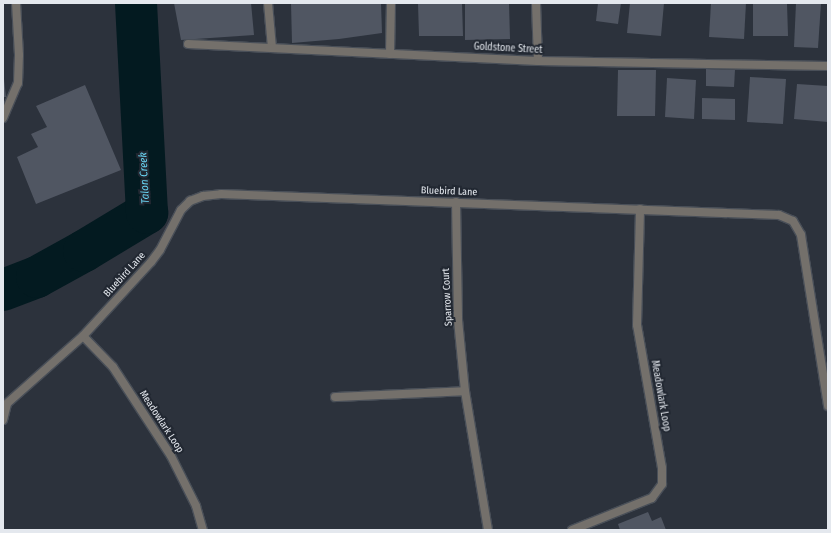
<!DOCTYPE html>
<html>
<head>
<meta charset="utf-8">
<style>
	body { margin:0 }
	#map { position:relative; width:831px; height:533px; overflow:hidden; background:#2c323c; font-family:"Fira Sans Condensed",sans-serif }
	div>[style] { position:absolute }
	.river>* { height:42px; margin:-21px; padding:0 21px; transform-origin:21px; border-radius:21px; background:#031a20 }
	.building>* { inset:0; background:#505662 }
	.roads { filter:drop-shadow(1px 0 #494f58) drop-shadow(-1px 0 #494f58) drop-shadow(0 1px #494f58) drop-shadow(0 -1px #494f58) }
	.minor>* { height:8px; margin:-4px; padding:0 4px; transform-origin:4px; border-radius:4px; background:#74706b }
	span { translate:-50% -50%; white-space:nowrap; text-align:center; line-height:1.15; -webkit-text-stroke:4px #222832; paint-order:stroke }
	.street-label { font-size:10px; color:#e4e8ee }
	.water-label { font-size:11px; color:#69d6f5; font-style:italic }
	.frame { position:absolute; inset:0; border:4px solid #e4e8ee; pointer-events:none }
</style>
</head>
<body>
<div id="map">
	<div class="river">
		<div style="left:3px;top:290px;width:36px;rotate:-21deg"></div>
		<div style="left:37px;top:277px;width:54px;rotate:-29deg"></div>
		<div style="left:84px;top:251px;width:74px;rotate:-31.1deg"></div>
		<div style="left:147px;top:213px;width:210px;rotate:-93deg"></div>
	</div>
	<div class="building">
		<div style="clip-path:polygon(174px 3px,251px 3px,254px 35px,181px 40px)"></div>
		<div style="clip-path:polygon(291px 3px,381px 3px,382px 33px,339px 39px,292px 43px)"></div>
		<div style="clip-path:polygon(418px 3px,462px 3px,463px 36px,419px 36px)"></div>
		<div style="clip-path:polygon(465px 3px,509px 3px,510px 39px,465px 40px)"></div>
		<div style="clip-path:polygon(598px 3px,621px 3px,618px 24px,596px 21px)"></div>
		<div style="clip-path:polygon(630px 3px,664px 3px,661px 36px,627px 33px)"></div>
		<div style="clip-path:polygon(711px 3px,746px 3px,744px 39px,709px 37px)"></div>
		<div style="clip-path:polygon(753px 3px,787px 3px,788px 36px,753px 36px)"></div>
		<div style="clip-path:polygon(796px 3px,821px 3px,818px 48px,794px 47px)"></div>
		<div style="clip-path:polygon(706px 69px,735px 70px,734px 87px,706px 86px)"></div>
		<div style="clip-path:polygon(3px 70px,6px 97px,3px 97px)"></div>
		<div style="clip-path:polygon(618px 70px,656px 70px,655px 116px,617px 116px)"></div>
		<div style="clip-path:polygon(750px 77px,786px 79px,783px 124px,747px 122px)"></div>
		<div style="clip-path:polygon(667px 78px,696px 80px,694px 119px,665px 117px)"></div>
		<div style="clip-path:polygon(797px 84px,828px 86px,828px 122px,794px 119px)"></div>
		<div style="clip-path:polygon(85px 85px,121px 170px,36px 204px,17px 157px,38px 147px,31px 134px,47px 127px,36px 106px)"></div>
		<div style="clip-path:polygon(702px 98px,735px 99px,735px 120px,702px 119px)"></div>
		<div style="clip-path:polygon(648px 512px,652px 521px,661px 517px,666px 530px,620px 530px,618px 524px)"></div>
	</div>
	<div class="roads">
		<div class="minor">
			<div style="left:268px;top:3px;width:45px;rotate:84.9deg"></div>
			<div style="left:536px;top:3px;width:58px;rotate:88deg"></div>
			<div style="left:188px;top:44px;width:350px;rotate:2.8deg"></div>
			<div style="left:538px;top:61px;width:290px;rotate:1deg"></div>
			<div style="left:390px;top:54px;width:51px;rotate:-88.9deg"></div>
			<div style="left:3px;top:118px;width:38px;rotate:-67deg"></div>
			<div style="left:18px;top:83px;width:28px;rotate:-88deg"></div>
			<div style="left:19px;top:55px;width:52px;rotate:-93.3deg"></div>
			<div style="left:456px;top:202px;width:118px;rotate:89deg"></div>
			<div style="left:458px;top:320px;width:71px;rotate:84.4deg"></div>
			<div style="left:465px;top:391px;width:141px;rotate:80.6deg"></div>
			<div style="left:83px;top:336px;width:43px;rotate:45.9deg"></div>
			<div style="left:113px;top:367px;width:106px;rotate:56.9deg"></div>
			<div style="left:171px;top:456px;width:56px;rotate:63.4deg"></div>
			<div style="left:196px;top:506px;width:25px;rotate:74deg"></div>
			<div style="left:335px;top:397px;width:130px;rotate:-2.6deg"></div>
			<div style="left:3px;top:407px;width:107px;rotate:-41.6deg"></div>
			<div style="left:83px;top:336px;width:100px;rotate:-47.4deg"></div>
			<div style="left:151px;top:262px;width:15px;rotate:-53deg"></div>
			<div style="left:160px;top:250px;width:45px;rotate:-62.3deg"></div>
			<div style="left:181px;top:210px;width:13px;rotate:-45deg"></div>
			<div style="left:190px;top:201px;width:14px;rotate:-21deg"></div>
			<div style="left:203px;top:196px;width:18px;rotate:-6deg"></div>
			<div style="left:221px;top:194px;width:558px;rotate:2.16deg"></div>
			<div style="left:779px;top:215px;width:15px;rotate:23deg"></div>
			<div style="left:793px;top:221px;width:16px;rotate:60deg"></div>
			<div style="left:801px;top:235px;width:173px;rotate:81deg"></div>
			<div style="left:3px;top:420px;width:16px;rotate:-76deg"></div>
			<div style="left:572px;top:530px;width:86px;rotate:-21.8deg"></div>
			<div style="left:652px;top:498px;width:17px;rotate:-54deg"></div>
			<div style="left:662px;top:484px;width:16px;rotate:-90deg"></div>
			<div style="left:662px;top:468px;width:145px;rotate:-99.9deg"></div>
			<div style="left:637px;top:325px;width:116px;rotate:-88.5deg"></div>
		</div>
	</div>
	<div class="street-label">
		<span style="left:508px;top:49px;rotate:3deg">Goldstone Street</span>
		<span style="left:449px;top:192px;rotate:2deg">Bluebird Lane</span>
		<span style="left:125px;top:275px;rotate:-48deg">Bluebird Lane</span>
		<span style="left:448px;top:297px;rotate:-93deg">Sparrow Court</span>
		<span style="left:660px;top:396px;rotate:80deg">Meadowlark Loop</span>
		<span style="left:161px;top:422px;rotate:57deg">Meadowlark Loop</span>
	</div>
	<div class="water-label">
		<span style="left:145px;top:178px;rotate:-93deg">Talon Creek</span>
	</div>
	<div class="frame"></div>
</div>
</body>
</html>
